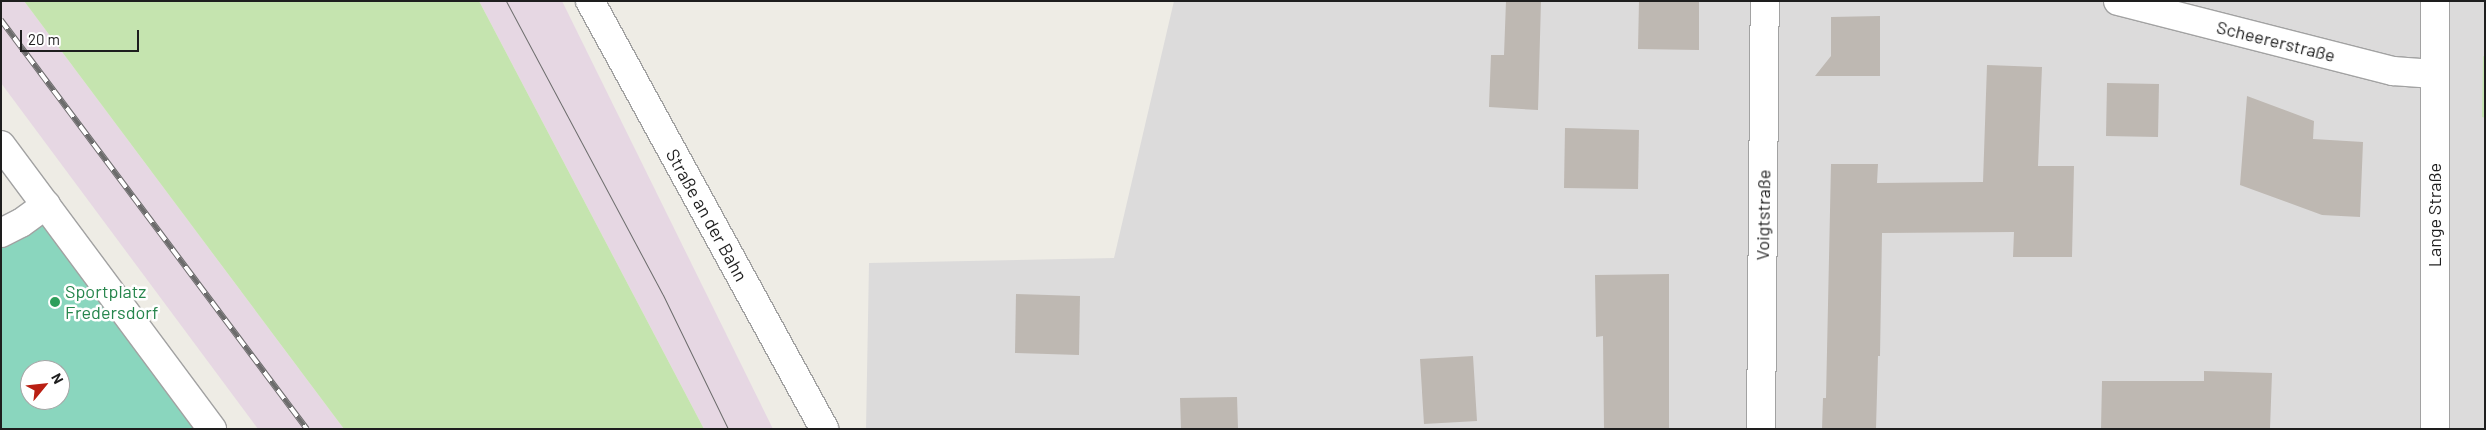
<!DOCTYPE html>
<html>
<head>
<meta charset="utf-8">
<style>
	body { margin:0 }
	#map { position:relative; width:2486px; height:430px; overflow:hidden; background:#eeece5; font-family:Barlow,sans-serif }
	div>[style] { position:absolute }
	.residential>* { inset:0; background:#dcdbdb }
	.industrial>* { inset:0; background:#e6d7e3 }
	.grass>* { inset:0; background:#c5e4af }
	.pitch>* { inset:0; background:#8ad6be }
	.building>* { inset:0; background:#beb8b2 }
	.roads { filter:drop-shadow(1px 0 #a2a2a2) drop-shadow(-1px 0 #a2a2a2) drop-shadow(0 1px #a2a2a2) drop-shadow(0 -1px #a2a2a2) }
	.minor>* { height:28px; margin:-14px; padding:0 14px; transform-origin:14px; border-radius:14px; background:#fff }
	.tram>* { height:1px; margin:-0.5px; padding:0 0.5px; transform-origin:0.5px; border-radius:0.5px; background:#6c6c6c }
	.rail>* { height:5.5px; margin-top:-2.75px; transform-origin:0; background:repeating-linear-gradient(90deg,#fff 0 11px,#6c6c6c 0 22px); box-sizing:border-box; border-block:1px solid #6c6c6c }
	.dots>* { width:14px; height:14px; translate:-50% -50%; box-sizing:border-box; border:2px solid #fff; border-radius:50% }
	span { translate:-50% -50%; white-space:nowrap; text-align:center; line-height:1.15; -webkit-text-stroke:5px #fff; paint-order:stroke }
	.street-label { font-size:18px; color:#1e1e1e }
	.leisure-label { font-size:18px; color:#27864d }
	.left { translate:0 -50%; text-align:left }
	.frame { position:absolute; inset:0; border:2px solid #1e1e1e; pointer-events:none }
	.north { position:absolute; left:20px; top:360px; width:50px; height:50px; box-sizing:border-box; background:#fff; border:1px solid #a5a5a5; border-radius:50%; rotate:62deg; font-size:14px; font-weight:700; line-height:20px; text-align:center; color:#1e1e1e }
	.north::after { content:''; display:block; margin:auto; width:18px; height:22px; background:#b91f13; clip-path:polygon(50% 0,100% 100%,50% 72%,0 100%) }
	.scale { position:absolute; left:20px; top:30px; width:119px; height:22px; box-sizing:border-box; border:2px solid #1e1e1e; border-top:0; padding-left:6px; font-size:15px; line-height:18px; white-space:nowrap; color:#1e1e1e; -webkit-text-stroke:4px #fff; paint-order:stroke }
</style>
</head>
<body>
<div id="map">
	<div class="residential">
		<div style="clip-path:polygon(1174px 1px,2485px 1px,2485px 429px,866px 429px,869px 263px,1114px 258px)"></div>
	</div>
	<div class="industrial">
		<div style="clip-path:polygon(1px 1px,24px 1px,344px 429px,258px 429px,1px 83px)"></div>
		<div style="clip-path:polygon(479px 1px,562px 1px,773px 429px,704px 429px)"></div>
	</div>
	<div class="grass">
		<div style="clip-path:polygon(24px 1px,479px 1px,704px 429px,344px 429px)"></div>
		<div style="clip-path:polygon(2483px 56px,2485px 57px,2485px 118px,2482px 117px)"></div>
	</div>
	<div class="pitch">
		<div style="clip-path:polygon(evenodd,46px 214px,198px 429px,1px 429px,1px 235px,46px 214px,30px 370px,60px 370px,60px 400px,30px 400px,30px 370px)"></div>
	</div>
	<div class="building">
		<div style="clip-path:polygon(1506px 1px,1541px 1px,1538px 110px,1489px 107px,1491px 55px,1504px 55px)"></div>
		<div style="clip-path:polygon(1639px 1px,1699px 1px,1699px 50px,1638px 49px)"></div>
		<div style="clip-path:polygon(1880px 16px,1880px 76px,1815px 76px,1831px 56px,1831px 17px)"></div>
		<div style="clip-path:polygon(1987px 65px,2042px 67px,2038px 166px,2074px 166px,2072px 257px,2013px 257px,2014px 232px,1882px 233px,1880px 356px,1878px 356px,1876px 429px,1822px 429px,1823px 398px,1826px 398px,1831px 164px,1878px 164px,1877px 183px,1983px 182px)"></div>
		<div style="clip-path:polygon(2107px 83px,2159px 84px,2158px 137px,2106px 136px)"></div>
		<div style="clip-path:polygon(2247px 96px,2314px 121px,2313px 139px,2363px 142px,2360px 217px,2322px 215px,2240px 185px)"></div>
		<div style="clip-path:polygon(1565px 128px,1639px 130px,1638px 189px,1564px 188px)"></div>
		<div style="clip-path:polygon(1669px 274px,1669px 429px,1604px 429px,1603px 336px,1596px 337px,1595px 275px)"></div>
		<div style="clip-path:polygon(1016px 294px,1080px 296px,1079px 355px,1015px 353px)"></div>
		<div style="clip-path:polygon(1473px 356px,1477px 421px,1424px 424px,1420px 359px)"></div>
		<div style="clip-path:polygon(2204px 371px,2272px 373px,2270px 429px,2101px 429px,2102px 381px,2204px 381px)"></div>
		<div style="clip-path:polygon(1237px 397px,1238px 429px,1181px 429px,1180px 398px)"></div>
	</div>
	<div class="roads">
		<div class="minor">
			<div style="left:590px;top:1px;width:488px;rotate:61.3deg"></div>
			<div style="left:2118px;top:1px;width:284px;rotate:14.3deg"></div>
			<div style="left:2393px;top:71px;width:41px;rotate:4.2deg"></div>
			<div style="left:2435px;top:1px;width:428px;rotate:90deg"></div>
			<div style="left:1px;top:145px;width:354px;rotate:53.4deg"></div>
			<div style="left:1px;top:233px;width:22px;rotate:-27deg"></div>
			<div style="left:21px;top:223px;width:31px;rotate:-36deg"></div>
			<div style="left:1761px;top:429px;width:428px;rotate:-89.5deg"></div>
		</div>
	</div>
	<div class="tram">
		<div style="left:506px;top:1px;width:333px;rotate:61.9deg"></div>
		<div style="left:663px;top:295px;width:149px;rotate:64.1deg"></div>
	</div>
	<div class="rail">
		<div style="left:1px;top:20px;width:511px;rotate:53.2deg"></div>
	</div>
	<div class="dots">
		<div style="left:55px;top:302px;background:#2e9e5b"></div>
	</div>
	<div class="street-label">
		<span style="left:2276px;top:41px;rotate:14deg">Scheererstraße</span>
		<span style="left:707px;top:215px;rotate:61deg">Straße an der Bahn</span>
		<span style="left:1763px;top:215px;rotate:-89deg">Voigtstraße</span>
		<span style="left:2434px;top:215px;rotate:-90deg">Lange Straße</span>
	</div>
	<div class="leisure-label">
		<span class="left" style="left:65px;top:302px">Sportplatz<br>Fredersdorf</span>
	</div>
	<div class="frame"></div>
	<div class="north">N</div>
	<div class="scale">20 m</div>
</div>
</body>
</html>
